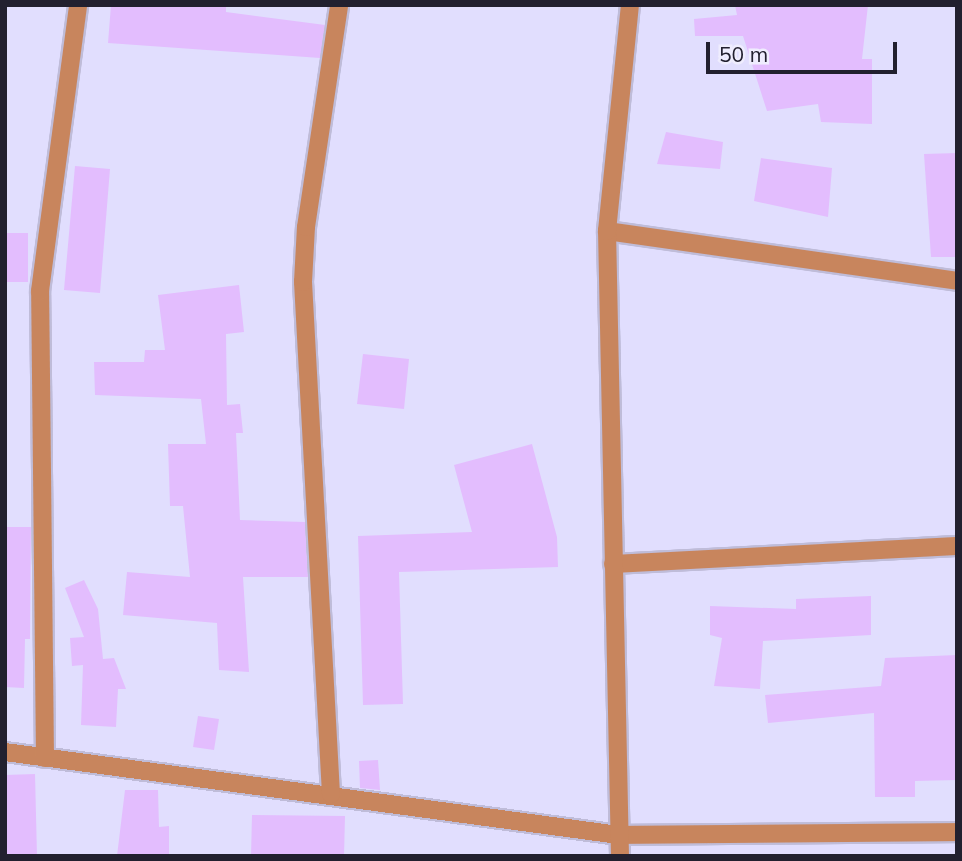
<!DOCTYPE html>
<html>
<head>
<meta charset="utf-8">
<style>
	body { margin:0 }
	#map { position:relative; width:962px; height:861px; overflow:hidden; background:#e1defe; font-family:Mulish,sans-serif }
	div>[style] { position:absolute }
	.building>* { inset:0; background:#e3bdfe }
	.roads { filter:drop-shadow(2px 0 #bfbcd9) drop-shadow(-2px 0 #bfbcd9) drop-shadow(0 2px #bfbcd9) drop-shadow(0 -2px #bfbcd9) }
	.minor>* { height:18px; margin:-9px; padding:0 9px; transform-origin:9px; border-radius:9px; background:#c8855d }
	span { translate:-50% -50%; white-space:nowrap; text-align:center; line-height:1.15; -webkit-text-stroke:6px #efedfe; paint-order:stroke }
	.frame { position:absolute; inset:0; border:7px solid #22202f; pointer-events:none }
	.scale { position:absolute; left:706px; top:42px; width:191px; height:32px; box-sizing:border-box; border:4px solid #22202f; border-top:0; padding-left:9px; font-size:21px; line-height:24px; white-space:nowrap; color:#22202f; -webkit-text-stroke:5px #efedfe; paint-order:stroke }
</style>
</head>
<body>
<div id="map">
	<div class="building">
		<div style="clip-path:polygon(111px 5px,226px 5px,226px 12px,325px 25px,320px 58px,108px 43px)"></div>
		<div style="clip-path:polygon(735px 5px,868px 5px,862px 59px,872px 59px,872px 124px,821px 122px,818px 104px,767px 111px,743px 36px,695px 36px,694px 19px,737px 15px)"></div>
		<div style="clip-path:polygon(666px 132px,723px 142px,720px 169px,657px 164px)"></div>
		<div style="clip-path:polygon(957px 153px,957px 257px,931px 257px,924px 154px)"></div>
		<div style="clip-path:polygon(761px 158px,832px 168px,828px 217px,754px 201px)"></div>
		<div style="clip-path:polygon(75px 166px,110px 169px,100px 293px,64px 290px)"></div>
		<div style="clip-path:polygon(5px 233px,28px 233px,28px 282px,5px 282px)"></div>
		<div style="clip-path:polygon(239px 285px,244px 332px,226px 334px,227px 405px,240px 404px,243px 433px,236px 433px,240px 520px,305px 522px,308px 577px,243px 577px,249px 672px,219px 670px,217px 623px,123px 615px,127px 572px,190px 577px,183px 506px,170px 506px,168px 444px,206px 444px,201px 399px,95px 395px,94px 362px,144px 362px,145px 350px,165px 350px,158px 295px)"></div>
		<div style="clip-path:polygon(363px 354px,409px 359px,404px 409px,357px 404px)"></div>
		<div style="clip-path:polygon(532px 444px,557px 537px,558px 567px,399px 572px,403px 704px,363px 705px,358px 536px,472px 532px,454px 465px)"></div>
		<div style="clip-path:polygon(5px 527px,31px 527px,30px 639px,25px 639px,24px 688px,5px 687px)"></div>
		<div style="clip-path:polygon(84px 580px,98px 609px,103px 659px,114px 658px,126px 689px,118px 689px,116px 727px,81px 725px,83px 665px,72px 666px,70px 638px,84px 637px,65px 588px)"></div>
		<div style="clip-path:polygon(871px 596px,871px 635px,763px 641px,760px 689px,714px 686px,722px 638px,710px 635px,710px 606px,796px 609px,796px 599px)"></div>
		<div style="clip-path:polygon(957px 655px,957px 780px,915px 781px,915px 797px,875px 797px,874px 713px,768px 723px,765px 695px,881px 686px,885px 658px)"></div>
		<div style="clip-path:polygon(198px 716px,219px 719px,214px 750px,193px 747px)"></div>
		<div style="clip-path:polygon(378px 760px,380px 790px,360px 788px,359px 761px)"></div>
		<div style="clip-path:polygon(35px 774px,37px 856px,5px 856px,5px 775px)"></div>
		<div style="clip-path:polygon(125px 790px,158px 790px,159px 827px,169px 826px,169px 856px,117px 856px)"></div>
		<div style="clip-path:polygon(252px 815px,345px 816px,344px 856px,251px 856px)"></div>
	</div>
	<div class="roads">
		<div class="minor">
			<div style="left:607px;top:231px;width:354px;rotate:8.1deg"></div>
			<div style="left:613px;top:564px;width:344px;rotate:-3deg"></div>
			<div style="left:5px;top:752px;width:620px;rotate:7.7deg"></div>
			<div style="left:619px;top:835px;width:338px;rotate:-0.5deg"></div>
			<div style="left:45px;top:758px;width:467px;rotate:-90.6deg"></div>
			<div style="left:40px;top:291px;width:289px;rotate:-82.4deg"></div>
			<div style="left:331px;top:794px;width:513px;rotate:-93.13deg"></div>
			<div style="left:303px;top:282px;width:55px;rotate:-86.9deg"></div>
			<div style="left:306px;top:227px;width:224px;rotate:-81.5deg"></div>
			<div style="left:620px;top:856px;width:625px;rotate:-91.19deg"></div>
			<div style="left:607px;top:231px;width:227px;rotate:-84.2deg"></div>
		</div>
	</div>
	<div class="frame"></div>
	<div class="scale">50 m</div>
</div>
</body>
</html>
